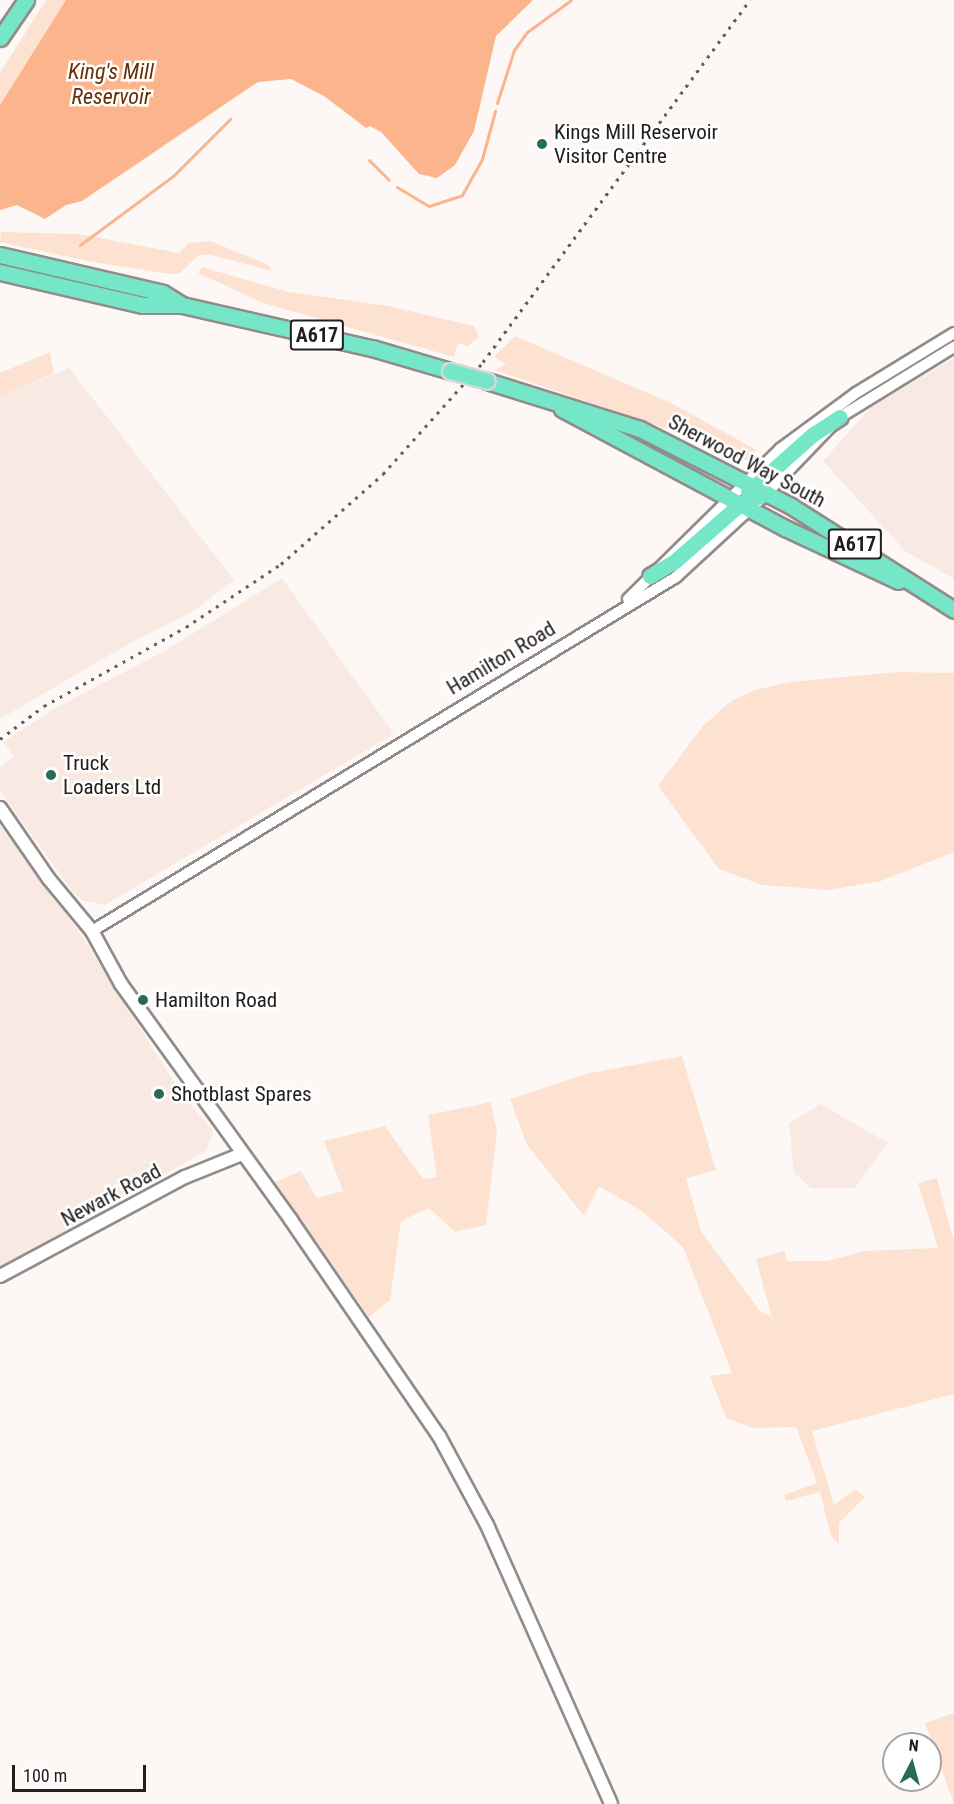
<!DOCTYPE html>
<html>
<head>
<meta charset="utf-8">
<style>
	body { margin:0 }
	#map { position:relative; width:954px; height:1804px; overflow:hidden; background:#fdf8f5; font-family:"Roboto Condensed",sans-serif }
	div>[style] { position:absolute }
	.built>* { inset:0; background:#f8eae3 }
	.green>* { inset:0; background:#fde2d2 }
	.water>* { inset:0; background:#fbb48c }
	.stream>* { height:3px; margin:-1.5px; padding:0 1.5px; transform-origin:1.5px; border-radius:1.5px; background:#fbb48c }
	.roads { filter:drop-shadow(2px 0 #918c89) drop-shadow(-2px 0 #918c89) drop-shadow(0 2px #918c89) drop-shadow(0 -2px #918c89) }
	.tertiary>* { height:10px; margin:-5px; padding:0 5px; transform-origin:5px; border-radius:5px; background:#fff }
	.secondary>* { height:12px; margin:-6px; padding:0 6px; transform-origin:6px; border-radius:6px; background:#fff }
	.trunk>* { height:15px; margin:-7.5px; padding:0 7.5px; transform-origin:7.5px; border-radius:7.5px; background:#76e6c8 }
	.rail>* { height:3px; margin-top:-1.5px; transform-origin:0; background:repeating-linear-gradient(90deg,#615e5c 0 3px,transparent 0 9px) }
	.bridges { filter:drop-shadow(2px 0 #d7d7d7) drop-shadow(-2px 0 #d7d7d7) drop-shadow(0 2px #d7d7d7) drop-shadow(0 -2px #d7d7d7) }
	.trunk-bridge>* { height:15px; margin:-7.5px; padding:0 7.5px; transform-origin:7.5px; border-radius:7.5px; background:#76e6c8 }
	.dots>* { width:16px; height:16px; translate:-50% -50%; box-sizing:border-box; border:3px solid #fff; border-radius:50% }
	span { translate:-50% -50%; white-space:nowrap; text-align:center; line-height:1.15; -webkit-text-stroke:5px #fff; paint-order:stroke }
	.shield-label span { padding:2px 4px; background:#fff; border:2px solid; border-radius:4px; -webkit-text-stroke-width:0 }
	.shield-label { font-size:20px; color:#22201f; font-weight:700 }
	.poi-label { font-size:21px; color:#22201f }
	.left { translate:0 -50%; text-align:left }
	.street-label { font-size:21px; color:#22201f }
	.water-label { font-size:22px; color:#652f07; font-style:italic }
	.north { position:absolute; left:882px; top:1732px; width:60px; height:60px; box-sizing:border-box; background:#fff; border:2px solid #a7a6a5; border-radius:50%; rotate:6deg; font-size:16px; font-weight:700; line-height:24px; text-align:center; color:#22201f }
	.north::after { content:''; display:block; margin:auto; width:21px; height:27px; background:#296a58; clip-path:polygon(50% 0,100% 100%,50% 72%,0 100%) }
	.scale { position:absolute; left:12px; top:1765px; width:134px; height:27px; box-sizing:border-box; border:3px solid #22201f; border-top:0; padding-left:8px; font-size:18px; line-height:21px; white-space:nowrap; color:#22201f; -webkit-text-stroke:4px #fff; paint-order:stroke }
</style>
</head>
<body>
<div id="map">
	<div class="built">
		<div style="clip-path:polygon(954px 358px,954px 579px,905px 551px,823px 461px,871px 407px)"></div>
		<div style="clip-path:polygon(69px 368px,234px 580px,195px 610px,127px 645px,0 719px,0 396px)"></div>
		<div style="clip-path:polygon(282px 578px,394px 734px,105px 905px,84px 901px,72px 891px,0 791px,0 767px,14px 756px,3px 742px,57px 707px,163px 652px)"></div>
		<div style="clip-path:polygon(0 822px,82px 936px,183px 1096px,214px 1132px,206px 1151px,0 1267px)"></div>
		<div style="clip-path:polygon(821px 1104px,888px 1143px,855px 1188px,811px 1188px,794px 1173px,789px 1123px)"></div>
	</div>
	<div class="green">
		<div style="clip-path:polygon(46px 0,66px 0,0 105px,0 73px)"></div>
		<div style="clip-path:polygon(1px 232px,79px 234px,179px 253px,189px 243px,210px 241px,267px 264px,272px 271px,211px 255px,199px 255px,180px 273px,170px 274px,87px 261px,0 242px)"></div>
		<div style="clip-path:polygon(202px 267px,289px 292px,388px 306px,474px 326px,479px 337px,468px 346px,458px 343px,454px 357px,263px 303px,198px 273px)"></div>
		<div style="clip-path:polygon(515px 336px,671px 403px,757px 450px,747px 460px,732px 458px,697px 439px,495px 370px,506px 364px,494px 357px)"></div>
		<div style="clip-path:polygon(50px 352px,54px 373px,0 396px,0 373px)"></div>
		<div style="clip-path:polygon(897px 672px,954px 673px,954px 852px,881px 881px,829px 890px,762px 885px,719px 869px,658px 786px,703px 726px,731px 701px,755px 690px,790px 682px)"></div>
		<div style="clip-path:polygon(682px 1056px,716px 1170px,686px 1178px,701px 1231px,759px 1310px,772px 1318px,756px 1259px,785px 1251px,787px 1261px,827px 1261px,865px 1251px,938px 1248px,918px 1183px,937px 1178px,954px 1242px,954px 1394px,812px 1431px,834px 1505px,855px 1489px,865px 1497px,839px 1523px,839px 1545px,831px 1536px,820px 1492px,786px 1501px,784px 1495px,817px 1483px,796px 1427px,753px 1428px,726px 1418px,710px 1376px,732px 1373px,683px 1247px,642px 1211px,599px 1186px,584px 1216px,527px 1145px,510px 1099px,585px 1074px)"></div>
		<div style="clip-path:polygon(491px 1102px,497px 1132px,486px 1225px,455px 1232px,429px 1208px,401px 1221px,390px 1300px,369px 1317px,275px 1182px,301px 1171px,317px 1198px,343px 1191px,324px 1141px,385px 1126px,423px 1179px,437px 1177px,428px 1115px)"></div>
		<div style="clip-path:polygon(954px 1713px,954px 1804px,925px 1723px)"></div>
	</div>
	<div class="water">
		<div style="clip-path:polygon(66px 0,533px 0,496px 36px,474px 131px,455px 165px,437px 178px,419px 174px,381px 132px,370px 126px,366px 128px,324px 96px,291px 79px,258px 82px,82px 201px,66px 205px,45px 219px,17px 205px,0 210px,0 105px)"></div>
	</div>
	<div class="stream">
		<div style="left:497px;top:103px;width:56px;rotate:-72.2deg"></div>
		<div style="left:514px;top:50px;width:22px;rotate:-54deg"></div>
		<div style="left:527px;top:32px;width:54px;rotate:-36deg"></div>
		<div style="left:369px;top:160px;width:28px;rotate:45deg"></div>
		<div style="left:397px;top:187px;width:37px;rotate:31deg"></div>
		<div style="left:429px;top:206px;width:35px;rotate:-18deg"></div>
		<div style="left:462px;top:195px;width:41px;rotate:-60.9deg"></div>
		<div style="left:482px;top:159px;width:50px;rotate:-74.8deg"></div>
		<div style="left:80px;top:245px;width:116px;rotate:-36.6deg"></div>
		<div style="left:173px;top:176px;width:81px;rotate:-45deg"></div>
	</div>
	<div class="roads">
		<div class="tertiary">
			<div style="left:628px;top:599px;width:214px;rotate:-44.6deg"></div>
			<div style="left:780px;top:449px;width:94px;rotate:-36.4deg"></div>
			<div style="left:856px;top:393px;width:115px;rotate:-31.5deg"></div>
			<div style="left:92px;top:931px;width:683px;rotate:-31.22deg"></div>
			<div style="left:676px;top:577px;width:124px;rotate:-42.7deg"></div>
			<div style="left:767px;top:493px;width:105px;rotate:-46.2deg"></div>
			<div style="left:840px;top:417px;width:134px;rotate:-31.6deg"></div>
		</div>
		<div class="secondary">
			<div style="left:0;top:808px;width:86px;rotate:55.4deg"></div>
			<div style="left:49px;top:879px;width:67px;rotate:50.4deg"></div>
			<div style="left:92px;top:931px;width:60px;rotate:61.3deg"></div>
			<div style="left:121px;top:984px;width:291px;rotate:54.2deg"></div>
			<div style="left:291px;top:1220px;width:262px;rotate:55.6deg"></div>
			<div style="left:439px;top:1436px;width:101px;rotate:61.7deg"></div>
			<div style="left:487px;top:1525px;width:305px;rotate:66deg"></div>
			<div style="left:0;top:1276px;width:210px;rotate:-28.2deg"></div>
			<div style="left:185px;top:1177px;width:61px;rotate:-22deg"></div>
		</div>
		<div class="trunk">
			<div style="left:0;top:38px;width:46px;rotate:-55.6deg"></div>
			<div style="left:0;top:255px;width:167px;rotate:13.1deg"></div>
			<div style="left:163px;top:293px;width:22px;rotate:32deg"></div>
			<div style="left:0;top:272px;width:147px;rotate:13deg"></div>
			<div style="left:143px;top:305px;width:39px"></div>
			<div style="left:182px;top:305px;width:195px;rotate:12.8deg"></div>
			<div style="left:372px;top:348px;width:81px;rotate:16.4deg"></div>
			<div style="left:487px;top:381px;width:160px;rotate:17.4deg"></div>
			<div style="left:640px;top:429px;width:169px;rotate:27deg"></div>
			<div style="left:791px;top:506px;width:193px;rotate:32.5deg"></div>
			<div style="left:562px;top:409px;width:253px;rotate:28.1deg"></div>
			<div style="left:785px;top:528px;width:125px;rotate:25.1deg"></div>
			<div style="left:748px;top:492px;width:86px;rotate:-41.7deg"></div>
			<div style="left:812px;top:435px;width:33px;rotate:-33deg"></div>
			<div style="left:650px;top:576px;width:29px;rotate:-31deg"></div>
			<div style="left:675px;top:561px;width:86px;rotate:-41.2deg"></div>
			<div style="left:740px;top:504px;width:29px;rotate:-22deg"></div>
		</div>
	</div>
	<div class="rail">
		<div style="left:0;top:739px;width:55px;rotate:-36.9deg"></div>
		<div style="left:44px;top:706px;width:162px;rotate:-29.1deg"></div>
		<div style="left:186px;top:627px;width:114px;rotate:-33.6deg"></div>
		<div style="left:281px;top:564px;width:136px;rotate:-41.4deg"></div>
		<div style="left:383px;top:474px;width:150px;rotate:-48.2deg"></div>
		<div style="left:483px;top:362px;width:450px;rotate:-53.6deg"></div>
	</div>
	<div class="bridges">
		<div class="trunk-bridge">
			<div style="left:450px;top:371px;width:38px;rotate:15deg"></div>
		</div>
	</div>
	<div class="dots">
		<div style="left:542px;top:144px;background:#296a58"></div>
		<div style="left:51px;top:775px;background:#296a58"></div>
		<div style="left:143px;top:1000px;background:#296a58"></div>
		<div style="left:159px;top:1094px;background:#296a58"></div>
	</div>
	<div class="shield-label">
		<span style="left:317px;top:335px">A617</span>
		<span style="left:855px;top:544px">A617</span>
	</div>
	<div class="poi-label">
		<span class="left" style="left:554px;top:144px">Kings Mill Reservoir<br>Visitor Centre</span>
		<span class="left" style="left:63px;top:775px">Truck<br>Loaders Ltd</span>
		<span class="left" style="left:155px;top:1000px">Hamilton Road</span>
		<span class="left" style="left:171px;top:1094px">Shotblast Spares</span>
	</div>
	<div class="street-label">
		<span style="left:747px;top:461px;rotate:28deg">Sherwood Way South</span>
		<span style="left:501px;top:658px;rotate:-31deg">Hamilton Road</span>
		<span style="left:111px;top:1195px;rotate:-28deg">Newark Road</span>
	</div>
	<div class="water-label">
		<span style="left:111px;top:84px">King's Mill<br>Reservoir</span>
	</div>
	<div class="north">N</div>
	<div class="scale">100 m</div>
</div>
</body>
</html>
